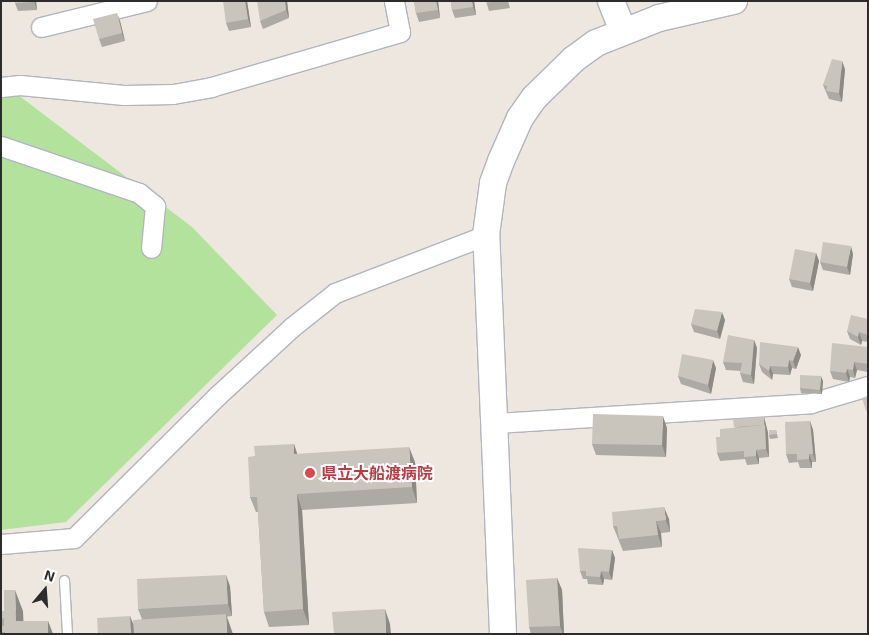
<!DOCTYPE html>
<html>
<head>
<meta charset="utf-8">
<style>
	body { margin:0 }
	#map { position:relative; width:869px; height:635px; overflow:hidden; background:#ede7df; font-family:"Exo 2","Noto Sans JP",sans-serif }
	div>[style] { position:absolute }
	.green>* { inset:0; background:#b3e29d }
	.roads { filter:drop-shadow(1px 0 #b2b5bf) drop-shadow(-1px 0 #b2b5bf) drop-shadow(0 1px #b2b5bf) drop-shadow(0 -1px #b2b5bf) }
	.lane>* { height:9px; margin:-4.5px; padding:0 4.5px; transform-origin:4.5px; border-radius:4.5px; background:#fff }
	.street>* { height:19px; margin:-9.5px; padding:0 9.5px; transform-origin:9.5px; border-radius:9.5px; background:#fff }
	.secondary>* { height:26px; margin:-13px; padding:0 13px; transform-origin:13px; border-radius:13px; background:#fff }
	.wall>* { inset:0; background:#ada9a3 }
	.shaded-wall>* { inset:0; background:#8d8a84 }
	.building>* { inset:0; background:#c9c5bd }
	.dots>* { width:14px; height:14px; translate:-50% -50%; box-sizing:border-box; border:2px solid #fff; border-radius:50% }
	span { translate:-50% -50%; white-space:nowrap; text-align:center; line-height:1.15; -webkit-text-stroke:4px #fff; paint-order:stroke }
	.health-label { font-size:16px; color:#be3a42; font-weight:700 }
	.left { translate:0 -50%; text-align:left }
	.frame { position:absolute; inset:0; border:2px solid #2c2c2c; pointer-events:none }
	.north { position:absolute; left:20px; top:565px; width:50px; height:50px; -webkit-text-stroke:4px #fff; paint-order:stroke; rotate:18deg; font-size:14px; font-weight:700; line-height:20px; text-align:center; color:#2c2c2c }
	.north::after { content:''; display:block; margin:auto; width:18px; height:22px; background:#2c2c2c; clip-path:polygon(50% 0,100% 100%,50% 72%,0 100%) }
</style>
</head>
<body>
<div id="map">
	<div class="green">
		<div style="clip-path:polygon(1px 82px,192px 227px,277px 315px,66px 522px,1px 530px)"></div>
	</div>
	<div class="roads">
		<div class="lane">
			<div style="left:64px;top:580px;width:54px;rotate:86.8deg"></div>
		</div>
		<div class="street">
			<div style="left:41px;top:27px;width:109px;rotate:-13.8deg"></div>
			<div style="left:1px;top:87px;width:19px;rotate:-6deg"></div>
			<div style="left:20px;top:85px;width:104px;rotate:5.5deg"></div>
			<div style="left:124px;top:95px;width:49px;rotate:-1.2deg"></div>
			<div style="left:173px;top:94px;width:39px;rotate:-10deg"></div>
			<div style="left:211px;top:87px;width:197px;rotate:-16.2deg"></div>
			<div style="left:400px;top:32px;width:32px;rotate:-101deg"></div>
			<div style="left:1px;top:146px;width:146px;rotate:18.8deg"></div>
			<div style="left:139px;top:193px;width:21px;rotate:39deg"></div>
			<div style="left:155px;top:206px;width:42px;rotate:95.4deg"></div>
			<div style="left:496px;top:423px;width:316px;rotate:-3.6deg"></div>
			<div style="left:811px;top:403px;width:59px;rotate:-16.6deg"></div>
			<div style="left:1px;top:544px;width:73px;rotate:-4.7deg"></div>
			<div style="left:74px;top:538px;width:202px;rotate:-44.8deg"></div>
			<div style="left:217px;top:396px;width:102px;rotate:-42.6deg"></div>
			<div style="left:292px;top:327px;width:55px;rotate:-38.3deg"></div>
			<div style="left:335px;top:293px;width:162px;rotate:-21deg"></div>
		</div>
		<div class="secondary">
			<div style="left:611px;top:1px;width:31px;rotate:68deg"></div>
			<div style="left:503px;top:634px;width:399px;rotate:-92.4deg"></div>
			<div style="left:486px;top:235px;width:52px;rotate:-82.3deg"></div>
			<div style="left:493px;top:183px;width:23px;rotate:-70deg"></div>
			<div style="left:501px;top:161px;width:47px;rotate:-66.2deg"></div>
			<div style="left:520px;top:118px;width:24px;rotate:-55deg"></div>
			<div style="left:534px;top:98px;width:56px;rotate:-44.3deg"></div>
			<div style="left:574px;top:59px;width:27px;rotate:-36deg"></div>
			<div style="left:596px;top:43px;width:68px;rotate:-21.6deg"></div>
			<div style="left:659px;top:18px;width:77px;rotate:-12.8deg"></div>
		</div>
	</div>
	<div class="wall">
		<div style="clip-path:polygon(36px 1px,37px 10px,18px 11px,15px 3px)"></div>
		<div style="clip-path:polygon(247px 1px,251px 27px,229px 31px,226px 23px)"></div>
		<div style="clip-path:polygon(287px 1px,289px 18px,263px 29px,260px 21px)"></div>
		<div style="clip-path:polygon(414px 1px,438px 1px,440px 18px,419px 22px,416px 13px)"></div>
		<div style="clip-path:polygon(451px 1px,474px 1px,476px 15px,455px 18px,452px 10px)"></div>
		<div style="clip-path:polygon(486px 1px,508px 1px,510px 8px,489px 11px)"></div>
		<div style="clip-path:polygon(120px 21px,125px 41px,102px 47px,99px 39px)"></div>
		<div style="clip-path:polygon(845px 69px,842px 102px,829px 99px,823px 85px)"></div>
		<div style="clip-path:polygon(816px 253px,819px 261px,813px 291px,792px 287px,789px 279px)"></div>
		<div style="clip-path:polygon(853px 254px,850px 275px,823px 270px,820px 262px)"></div>
		<div style="clip-path:polygon(868px 319px,868px 342px,862px 341px,861px 345px,850px 339px,847px 331px)"></div>
		<div style="clip-path:polygon(725px 320px,720px 339px,694px 332px,691px 324px)"></div>
		<div style="clip-path:polygon(754px 340px,757px 348px,754px 384px,743px 382px,740px 373px,741px 371px,726px 370px,723px 362px)"></div>
		<div style="clip-path:polygon(868px 347px,868px 372px,857px 370px,855px 378px,850px 377px,849px 382px,833px 379px,830px 371px)"></div>
		<div style="clip-path:polygon(801px 355px,796px 369px,792px 368px,790px 375px,773px 374px,772px 380px,762px 372px,759px 364px)"></div>
		<div style="clip-path:polygon(716px 368px,711px 394px,681px 384px,678px 376px)"></div>
		<div style="clip-path:polygon(823px 381px,822px 394px,801px 393px,800px 388px)"></div>
		<div style="clip-path:polygon(764px 417px,768px 433px,769px 457px,759px 458px,759px 464px,747px 465px,745px 459px,720px 461px,717px 453px,720px 437px,734px 428px)"></div>
		<div style="clip-path:polygon(810px 421px,813px 430px,816px 462px,812px 462px,812px 468px,800px 468px,798px 462px,789px 463px,786px 454px)"></div>
		<div style="clip-path:polygon(667px 428px,666px 457px,596px 455px,592px 444px)"></div>
		<div style="clip-path:polygon(776px 430px,778px 438px,770px 439px,769px 435px)"></div>
		<div style="clip-path:polygon(294px 444px,297px 454px,415px 462px,417px 503px,302px 510px,309px 625px,269px 627px,264px 612px,258px 512px,256px 512px,250px 497px,255px 456px)"></div>
		<div style="clip-path:polygon(669px 519px,670px 532px,661px 533px,662px 547px,623px 551px,613px 526px)"></div>
		<div style="clip-path:polygon(612px 550px,615px 558px,612px 580px,604px 579px,603px 585px,588px 584px,587px 579px,583px 579px,580px 571px)"></div>
		<div style="clip-path:polygon(557px 578px,562px 590px,564px 634px,531px 634px,529px 627px)"></div>
		<div style="clip-path:polygon(230px 586px,232px 616px,98px 634px,130px 616px,133px 624px,142px 619px,138px 609px)"></div>
		<div style="clip-path:polygon(1px 611px,23px 611px,23px 621px,48px 621px,53px 634px,1px 634px)"></div>
	</div>
	<div class="shaded-wall">
		<div style="clip-path:polygon(34px 1px,36px 1px,37px 10px)"></div>
		<div style="clip-path:polygon(245px 1px,247px 1px,251px 27px,248px 19px)"></div>
		<div style="clip-path:polygon(285px 1px,287px 1px,289px 18px,286px 10px)"></div>
		<div style="clip-path:polygon(436px 1px,438px 1px,440px 18px,438px 10px)"></div>
		<div style="clip-path:polygon(472px 1px,474px 1px,476px 15px,473px 7px)"></div>
		<div style="clip-path:polygon(117px 13px,120px 21px,125px 41px,122px 33px)"></div>
		<div style="clip-path:polygon(842px 61px,845px 69px,842px 102px,839px 93px)"></div>
		<div style="clip-path:polygon(851px 246px,853px 254px,850px 275px,847px 267px)"></div>
		<div style="clip-path:polygon(816px 253px,819px 261px,813px 291px,810px 283px)"></div>
		<div style="clip-path:polygon(722px 312px,725px 320px,720px 339px,717px 331px)"></div>
		<div style="clip-path:polygon(859px 332px,862px 341px,861px 345px,858px 337px)"></div>
		<div style="clip-path:polygon(754px 340px,757px 348px,754px 384px,751px 375px)"></div>
		<div style="clip-path:polygon(798px 347px,801px 355px,796px 369px,793px 361px)"></div>
		<div style="clip-path:polygon(713px 360px,716px 368px,711px 394px,708px 385px)"></div>
		<div style="clip-path:polygon(789px 360px,792px 368px,790px 375px,788px 367px)"></div>
		<div style="clip-path:polygon(854px 362px,857px 370px,855px 378px,853px 370px)"></div>
		<div style="clip-path:polygon(770px 366px,773px 374px,772px 380px,769px 371px)"></div>
		<div style="clip-path:polygon(847px 369px,850px 377px,849px 382px,846px 373px)"></div>
		<div style="clip-path:polygon(821px 376px,823px 381px,822px 394px,820px 390px)"></div>
		<div style="clip-path:polygon(663px 416px,667px 428px,666px 457px,662px 445px)"></div>
		<div style="clip-path:polygon(764px 417px,768px 433px,769px 457px,766px 449px)"></div>
		<div style="clip-path:polygon(810px 421px,813px 430px,816px 462px,813px 454px)"></div>
		<div style="clip-path:polygon(294px 444px,299px 459px,294px 454px)"></div>
		<div style="clip-path:polygon(409px 447px,415px 462px,417px 503px,412px 487px)"></div>
		<div style="clip-path:polygon(756px 450px,759px 458px,759px 464px,756px 456px)"></div>
		<div style="clip-path:polygon(809px 454px,812px 462px,812px 468px,809px 459px)"></div>
		<div style="clip-path:polygon(297px 494px,302px 510px,309px 625px,303px 609px)"></div>
		<div style="clip-path:polygon(664px 507px,669px 519px,670px 532px,666px 520px)"></div>
		<div style="clip-path:polygon(656px 521px,661px 533px,662px 547px,658px 535px)"></div>
		<div style="clip-path:polygon(612px 550px,615px 558px,612px 580px,609px 572px)"></div>
		<div style="clip-path:polygon(601px 571px,604px 579px,603px 585px,600px 577px)"></div>
		<div style="clip-path:polygon(226px 575px,230px 586px,232px 616px,228px 604px)"></div>
		<div style="clip-path:polygon(557px 578px,562px 590px,564px 634px,563px 634px,560px 626px)"></div>
		<div style="clip-path:polygon(15px 590px,23px 611px,24px 634px,16px 621px)"></div>
		<div style="clip-path:polygon(385px 609px,390px 624px,391px 634px,386px 634px)"></div>
		<div style="clip-path:polygon(226px 614px,233px 634px,227px 634px)"></div>
		<div style="clip-path:polygon(130px 616px,137px 634px,131px 634px)"></div>
		<div style="clip-path:polygon(48px 621px,53px 634px,48px 634px)"></div>
	</div>
	<div class="building">
		<div style="clip-path:polygon(15px 1px,34px 1px,34px 2px,15px 3px)"></div>
		<div style="clip-path:polygon(223px 1px,245px 1px,248px 19px,226px 23px)"></div>
		<div style="clip-path:polygon(257px 1px,285px 1px,286px 10px,260px 21px)"></div>
		<div style="clip-path:polygon(414px 1px,436px 1px,438px 10px,416px 13px)"></div>
		<div style="clip-path:polygon(451px 1px,472px 1px,473px 7px,452px 10px)"></div>
		<div style="clip-path:polygon(486px 1px,496px 1px,486px 3px)"></div>
		<div style="clip-path:polygon(117px 13px,122px 33px,99px 39px,93px 19px)"></div>
		<div style="clip-path:polygon(832px 59px,842px 61px,839px 93px,826px 91px,827px 86px,823px 85px)"></div>
		<div style="clip-path:polygon(823px 242px,851px 246px,847px 267px,820px 262px)"></div>
		<div style="clip-path:polygon(795px 249px,816px 253px,810px 283px,789px 279px)"></div>
		<div style="clip-path:polygon(695px 309px,722px 312px,717px 331px,691px 324px)"></div>
		<div style="clip-path:polygon(851px 315px,868px 319px,868px 335px,859px 332px,858px 337px,847px 331px)"></div>
		<div style="clip-path:polygon(728px 335px,754px 340px,751px 375px,740px 373px,742px 363px,723px 362px)"></div>
		<div style="clip-path:polygon(760px 342px,798px 347px,793px 361px,789px 360px,788px 367px,770px 366px,769px 371px,759px 364px)"></div>
		<div style="clip-path:polygon(832px 343px,868px 347px,868px 364px,854px 362px,853px 370px,847px 369px,846px 373px,830px 371px)"></div>
		<div style="clip-path:polygon(682px 354px,713px 360px,708px 385px,678px 376px)"></div>
		<div style="clip-path:polygon(800px 375px,821px 376px,820px 390px,800px 388px)"></div>
		<div style="clip-path:polygon(868px 396px,868px 410px,866px 411px,862px 398px)"></div>
		<div style="clip-path:polygon(593px 414px,663px 416px,662px 445px,592px 444px)"></div>
		<div style="clip-path:polygon(764px 417px,764px 425px,734px 427px,733px 419px)"></div>
		<div style="clip-path:polygon(810px 421px,813px 454px,809px 454px,809px 459px,797px 460px,797px 454px,786px 454px,785px 422px)"></div>
		<div style="clip-path:polygon(765px 425px,766px 449px,756px 450px,756px 456px,744px 457px,744px 451px,717px 453px,716px 437px,720px 437px,720px 429px)"></div>
		<div style="clip-path:polygon(769px 430px,776px 430px,777px 434px,769px 435px)"></div>
		<div style="clip-path:polygon(294px 444px,294px 454px,409px 447px,412px 487px,297px 494px,303px 609px,264px 612px,257px 497px,250px 497px,248px 457px,255px 456px,254px 446px)"></div>
		<div style="clip-path:polygon(664px 507px,666px 520px,656px 521px,658px 535px,619px 539px,617px 526px,613px 526px,612px 512px)"></div>
		<div style="clip-path:polygon(578px 548px,612px 550px,609px 572px,601px 571px,600px 577px,586px 576px,586px 571px,580px 571px)"></div>
		<div style="clip-path:polygon(226px 575px,228px 604px,138px 609px,137px 579px)"></div>
		<div style="clip-path:polygon(557px 578px,560px 626px,529px 627px,526px 580px)"></div>
		<div style="clip-path:polygon(4px 590px,15px 590px,16px 621px,48px 621px,48px 634px,5px 634px,5px 632px,1px 632px,1px 626px,4px 626px,4px 618px,1px 619px,1px 611px,4px 611px)"></div>
		<div style="clip-path:polygon(385px 609px,386px 634px,334px 634px,332px 612px)"></div>
		<div style="clip-path:polygon(226px 614px,227px 634px,134px 634px,133px 620px)"></div>
		<div style="clip-path:polygon(130px 616px,131px 634px,98px 634px,97px 618px)"></div>
	</div>
	<div class="dots">
		<div style="left:310px;top:473px;background:#e0444e"></div>
	</div>
	<div class="health-label">
		<span class="left" style="left:321px;top:473px">県立大船渡病院</span>
	</div>
	<div class="frame"></div>
	<div class="north">N</div>
</div>
</body>
</html>
